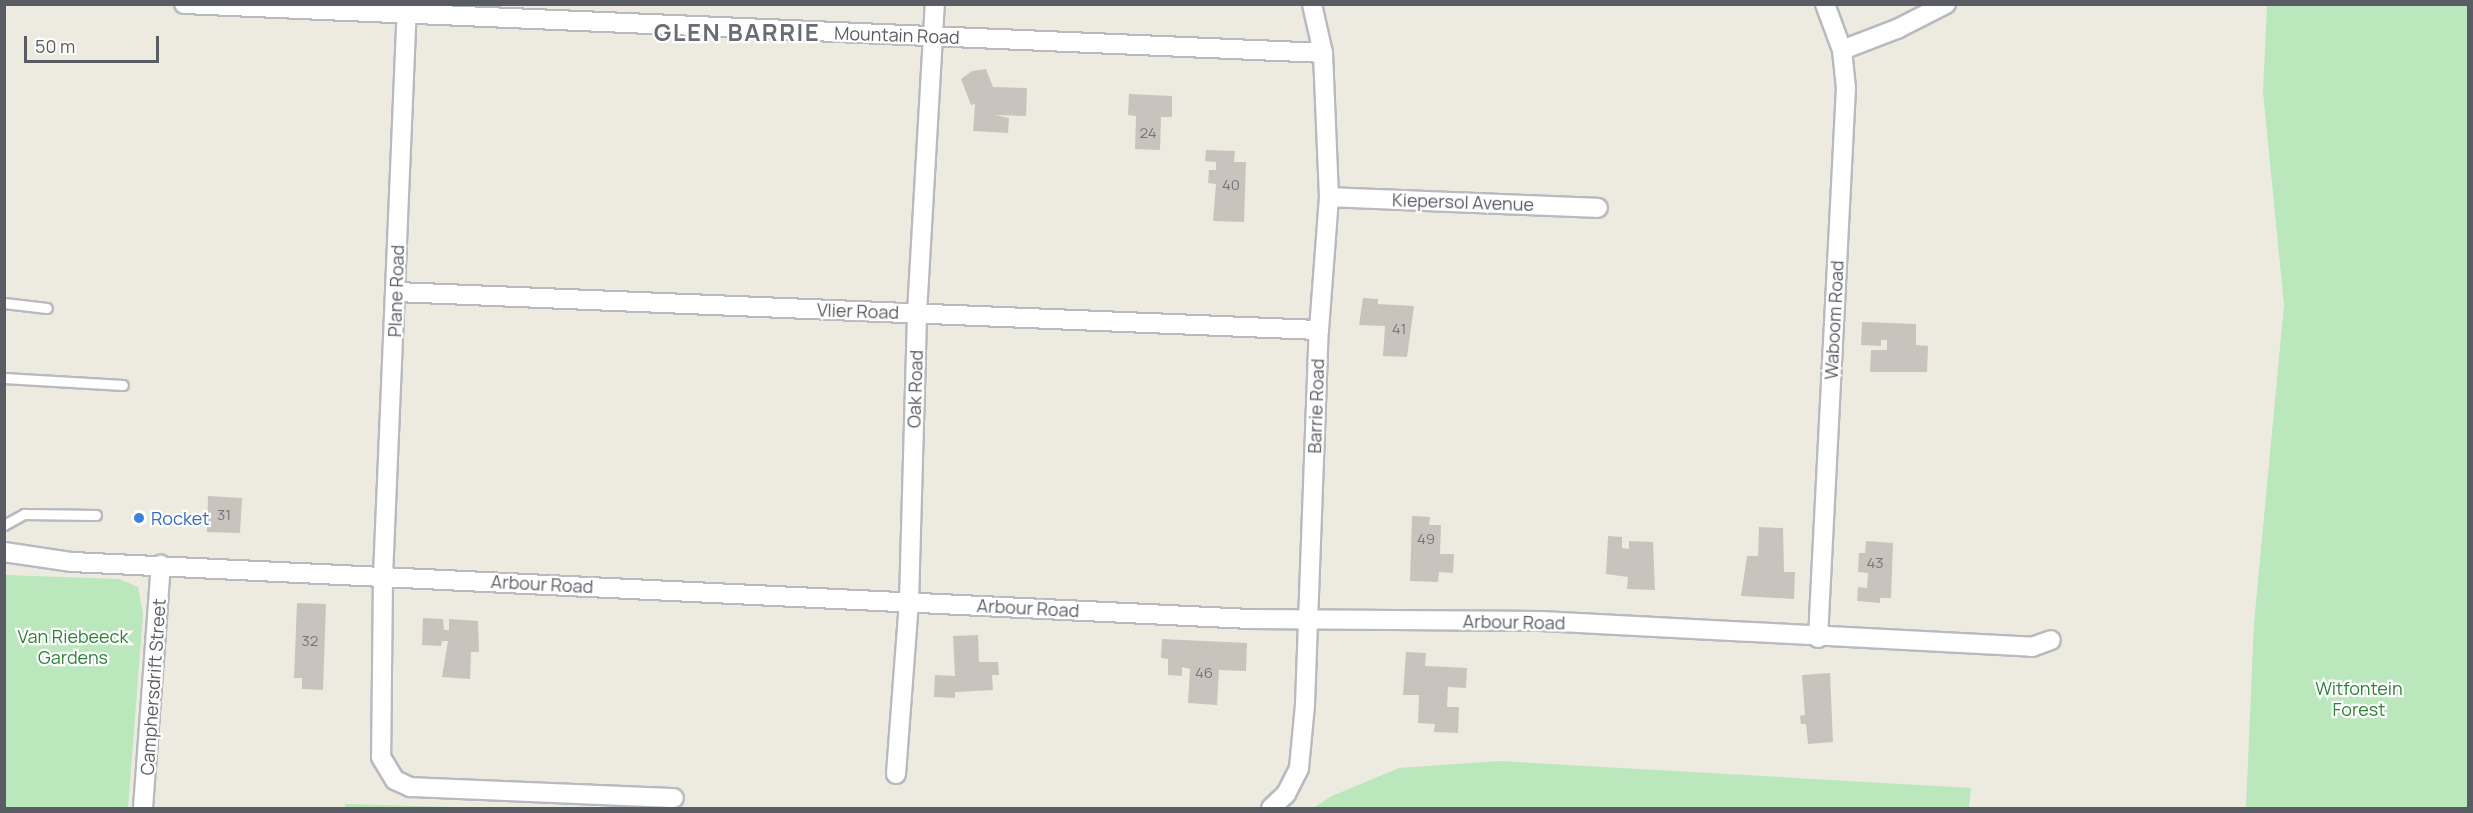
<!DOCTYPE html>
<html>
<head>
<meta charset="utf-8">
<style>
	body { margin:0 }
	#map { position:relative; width:2473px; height:813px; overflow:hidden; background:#edebe0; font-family:Manrope,sans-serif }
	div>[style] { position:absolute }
	.green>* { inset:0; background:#bae7bc }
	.building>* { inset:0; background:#c8c4bd }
	.roads { filter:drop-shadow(2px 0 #b8bac0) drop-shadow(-2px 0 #b8bac0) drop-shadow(0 2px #b8bac0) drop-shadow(0 -2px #b8bac0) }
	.lane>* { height:9px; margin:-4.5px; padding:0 4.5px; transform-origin:4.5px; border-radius:4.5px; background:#fff }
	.street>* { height:18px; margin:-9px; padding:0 9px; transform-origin:9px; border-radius:9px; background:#fff }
	.dots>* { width:16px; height:16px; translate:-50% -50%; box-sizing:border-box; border:3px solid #fff; border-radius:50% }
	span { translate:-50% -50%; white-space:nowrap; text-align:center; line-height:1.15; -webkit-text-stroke:4.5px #fff; paint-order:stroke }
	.number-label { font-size:15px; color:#757679 }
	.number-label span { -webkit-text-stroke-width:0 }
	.street-label { font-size:18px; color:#595c62 }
	.shop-label { font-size:18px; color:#366cbe }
	.left { translate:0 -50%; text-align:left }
	.park-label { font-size:18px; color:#2e8436 }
	.district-label { font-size:24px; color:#6a6e74; font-weight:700; letter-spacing:1.5px }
	.frame { position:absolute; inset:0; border:6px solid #595c62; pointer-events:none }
	.scale { position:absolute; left:24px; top:36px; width:135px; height:27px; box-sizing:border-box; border:3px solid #595c62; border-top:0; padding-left:8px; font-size:18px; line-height:21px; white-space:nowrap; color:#595c62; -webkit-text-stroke:4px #fff; paint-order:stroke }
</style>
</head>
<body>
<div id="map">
	<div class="green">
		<div style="clip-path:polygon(2267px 5px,2468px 5px,2468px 808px,2246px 808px,2254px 623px,2284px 305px,2263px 92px)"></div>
		<div style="clip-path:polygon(5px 575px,119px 579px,138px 587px,143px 614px,128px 808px,5px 808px)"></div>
		<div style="clip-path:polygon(1500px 761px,1971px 788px,1969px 808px,1313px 808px,1332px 796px,1399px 768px)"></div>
		<div style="clip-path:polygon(345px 804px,493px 808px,345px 808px)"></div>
	</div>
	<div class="building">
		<div style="clip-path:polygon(986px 69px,993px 87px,1027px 88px,1026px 116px,995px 115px,1009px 118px,1008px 133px,973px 131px,975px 104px,971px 105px,961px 79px,972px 71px)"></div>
		<div style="clip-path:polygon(1129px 94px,1172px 96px,1172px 117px,1161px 117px,1160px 150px,1135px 149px,1136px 116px,1128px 115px)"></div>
		<div style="clip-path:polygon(1206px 150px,1235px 151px,1234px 162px,1246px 162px,1244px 222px,1213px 221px,1216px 184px,1208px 183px,1209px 170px,1216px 170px,1216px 162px,1205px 161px)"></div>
		<div style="clip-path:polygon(1363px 298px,1378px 299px,1378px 304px,1414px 306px,1407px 357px,1383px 356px,1385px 326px,1359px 325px)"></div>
		<div style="clip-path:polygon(1862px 322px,1916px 324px,1916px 345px,1928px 346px,1927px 372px,1870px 372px,1871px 350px,1887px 350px,1887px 340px,1881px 340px,1881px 346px,1861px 345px)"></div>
		<div style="clip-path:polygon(208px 496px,242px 498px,240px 533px,207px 532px)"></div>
		<div style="clip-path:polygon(1412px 516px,1430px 517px,1429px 525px,1441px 525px,1440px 554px,1454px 554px,1453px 573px,1439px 572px,1438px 582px,1410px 581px)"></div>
		<div style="clip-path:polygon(1759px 527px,1783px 528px,1784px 572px,1795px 572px,1794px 599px,1741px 596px,1747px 556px,1758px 556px)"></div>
		<div style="clip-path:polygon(1608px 536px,1622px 537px,1622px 548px,1629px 549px,1629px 541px,1653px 542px,1655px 590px,1627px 589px,1628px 577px,1606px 574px)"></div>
		<div style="clip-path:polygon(1866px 541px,1893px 543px,1891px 598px,1880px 598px,1880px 603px,1857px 601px,1858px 587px,1867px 588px,1868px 573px,1858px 572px,1859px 553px,1865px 553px)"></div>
		<div style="clip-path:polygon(297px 603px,326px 604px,323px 690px,302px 689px,302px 678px,294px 678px)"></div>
		<div style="clip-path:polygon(423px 618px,443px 619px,444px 630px,449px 630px,449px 619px,478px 621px,479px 652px,471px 652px,470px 679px,442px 677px,448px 641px,442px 641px,441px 646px,422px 645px)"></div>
		<div style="clip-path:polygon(978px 635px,979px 662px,998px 662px,999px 675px,992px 675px,993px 690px,955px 692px,955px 698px,934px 697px,935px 675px,955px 676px,953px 636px)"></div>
		<div style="clip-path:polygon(1162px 639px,1247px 643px,1246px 671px,1219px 670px,1217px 705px,1188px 703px,1190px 669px,1182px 667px,1182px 676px,1168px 675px,1168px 659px,1161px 658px)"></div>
		<div style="clip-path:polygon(1406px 652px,1426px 653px,1425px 666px,1467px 668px,1466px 688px,1448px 687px,1447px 707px,1459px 707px,1458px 733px,1434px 732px,1435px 724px,1418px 723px,1419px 695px,1403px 695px)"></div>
		<div style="clip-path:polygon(1830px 673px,1833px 742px,1808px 744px,1806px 724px,1801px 724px,1800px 716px,1805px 715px,1802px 675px)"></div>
	</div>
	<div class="roads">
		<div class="lane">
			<div style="left:4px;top:303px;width:43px;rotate:6.6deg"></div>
			<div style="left:4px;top:378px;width:119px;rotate:3.4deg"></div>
			<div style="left:4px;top:525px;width:23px;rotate:-29deg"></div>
			<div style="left:24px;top:514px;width:72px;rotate:0.8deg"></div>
		</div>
		<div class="street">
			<div style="left:184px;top:4px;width:1140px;rotate:2.46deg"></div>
			<div style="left:407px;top:4px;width:574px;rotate:92.4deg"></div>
			<div style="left:383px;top:577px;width:180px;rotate:90.6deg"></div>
			<div style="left:381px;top:757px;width:27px;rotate:59deg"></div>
			<div style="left:395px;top:780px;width:17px;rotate:25deg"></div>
			<div style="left:410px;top:787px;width:264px;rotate:2.4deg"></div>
			<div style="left:1842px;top:50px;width:59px;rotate:-20.9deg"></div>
			<div style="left:1897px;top:29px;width:55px;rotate:-27deg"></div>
			<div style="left:1329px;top:197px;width:269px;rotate:2.3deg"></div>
			<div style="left:396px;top:292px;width:924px;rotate:2.36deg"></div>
			<div style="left:4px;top:552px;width:69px;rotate:8.4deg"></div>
			<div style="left:72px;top:562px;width:1177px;rotate:2.77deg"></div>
			<div style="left:1248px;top:619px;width:293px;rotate:0.4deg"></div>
			<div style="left:1541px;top:621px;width:492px;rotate:3deg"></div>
			<div style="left:2032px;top:647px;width:20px;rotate:-20deg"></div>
			<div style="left:1818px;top:638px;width:551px;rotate:-87.09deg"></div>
			<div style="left:1846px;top:88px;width:38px;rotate:-96deg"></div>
			<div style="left:1842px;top:50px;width:49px;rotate:-110.3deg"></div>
			<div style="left:896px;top:774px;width:172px;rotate:-85.7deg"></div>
			<div style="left:909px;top:602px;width:289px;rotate:-88.4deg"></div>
			<div style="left:917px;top:313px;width:310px;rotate:-86.7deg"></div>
			<div style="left:143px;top:808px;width:244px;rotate:-85.8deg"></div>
			<div style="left:1271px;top:808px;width:21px;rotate:-43deg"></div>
			<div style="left:1286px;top:794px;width:29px;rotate:-63deg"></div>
			<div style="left:1299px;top:768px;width:64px;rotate:-84.6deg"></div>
			<div style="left:1305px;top:704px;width:374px;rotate:-87.9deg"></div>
			<div style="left:1319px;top:330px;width:133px;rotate:-85.7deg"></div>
			<div style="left:1329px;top:197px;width:144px;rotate:-92.4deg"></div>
			<div style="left:1323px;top:53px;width:50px;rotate:-102.7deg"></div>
		</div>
	</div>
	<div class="dots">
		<div style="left:139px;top:518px;background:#3f7fe0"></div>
	</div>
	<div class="number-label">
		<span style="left:1148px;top:133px">24</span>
		<span style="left:1231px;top:185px">40</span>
		<span style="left:1399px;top:329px">41</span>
		<span style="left:224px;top:515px">31</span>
		<span style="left:1426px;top:539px">49</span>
		<span style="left:1875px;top:563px">43</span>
		<span style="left:310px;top:641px">32</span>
		<span style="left:1204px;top:673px">46</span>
	</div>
	<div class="street-label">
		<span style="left:897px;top:35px;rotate:2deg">Mountain Road</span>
		<span style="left:1463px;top:202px;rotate:2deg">Kiepersol Avenue</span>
		<span style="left:396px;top:291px;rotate:-88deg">Plane Road</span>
		<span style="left:858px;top:311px;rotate:2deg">Vlier Road</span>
		<span style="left:1834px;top:320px;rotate:-87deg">Waboom Road</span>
		<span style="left:915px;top:389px;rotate:-88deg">Oak Road</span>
		<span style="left:1316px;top:406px;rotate:-88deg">Barrie Road</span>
		<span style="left:542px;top:584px;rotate:3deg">Arbour Road</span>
		<span style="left:1028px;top:608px;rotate:3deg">Arbour Road</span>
		<span style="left:1514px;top:622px;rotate:1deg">Arbour Road</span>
		<span style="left:153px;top:687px;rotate:-86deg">Camphersdrift Street</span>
	</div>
	<div class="shop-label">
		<span class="left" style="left:151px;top:518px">Rocket</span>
	</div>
	<div class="park-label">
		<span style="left:73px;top:647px">Van Riebeeck<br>Gardens</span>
		<span style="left:2359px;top:699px">Witfontein<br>Forest</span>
	</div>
	<div class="district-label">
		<span style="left:737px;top:32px">GLEN BARRIE</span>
	</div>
	<div class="frame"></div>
	<div class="scale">50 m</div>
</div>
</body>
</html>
